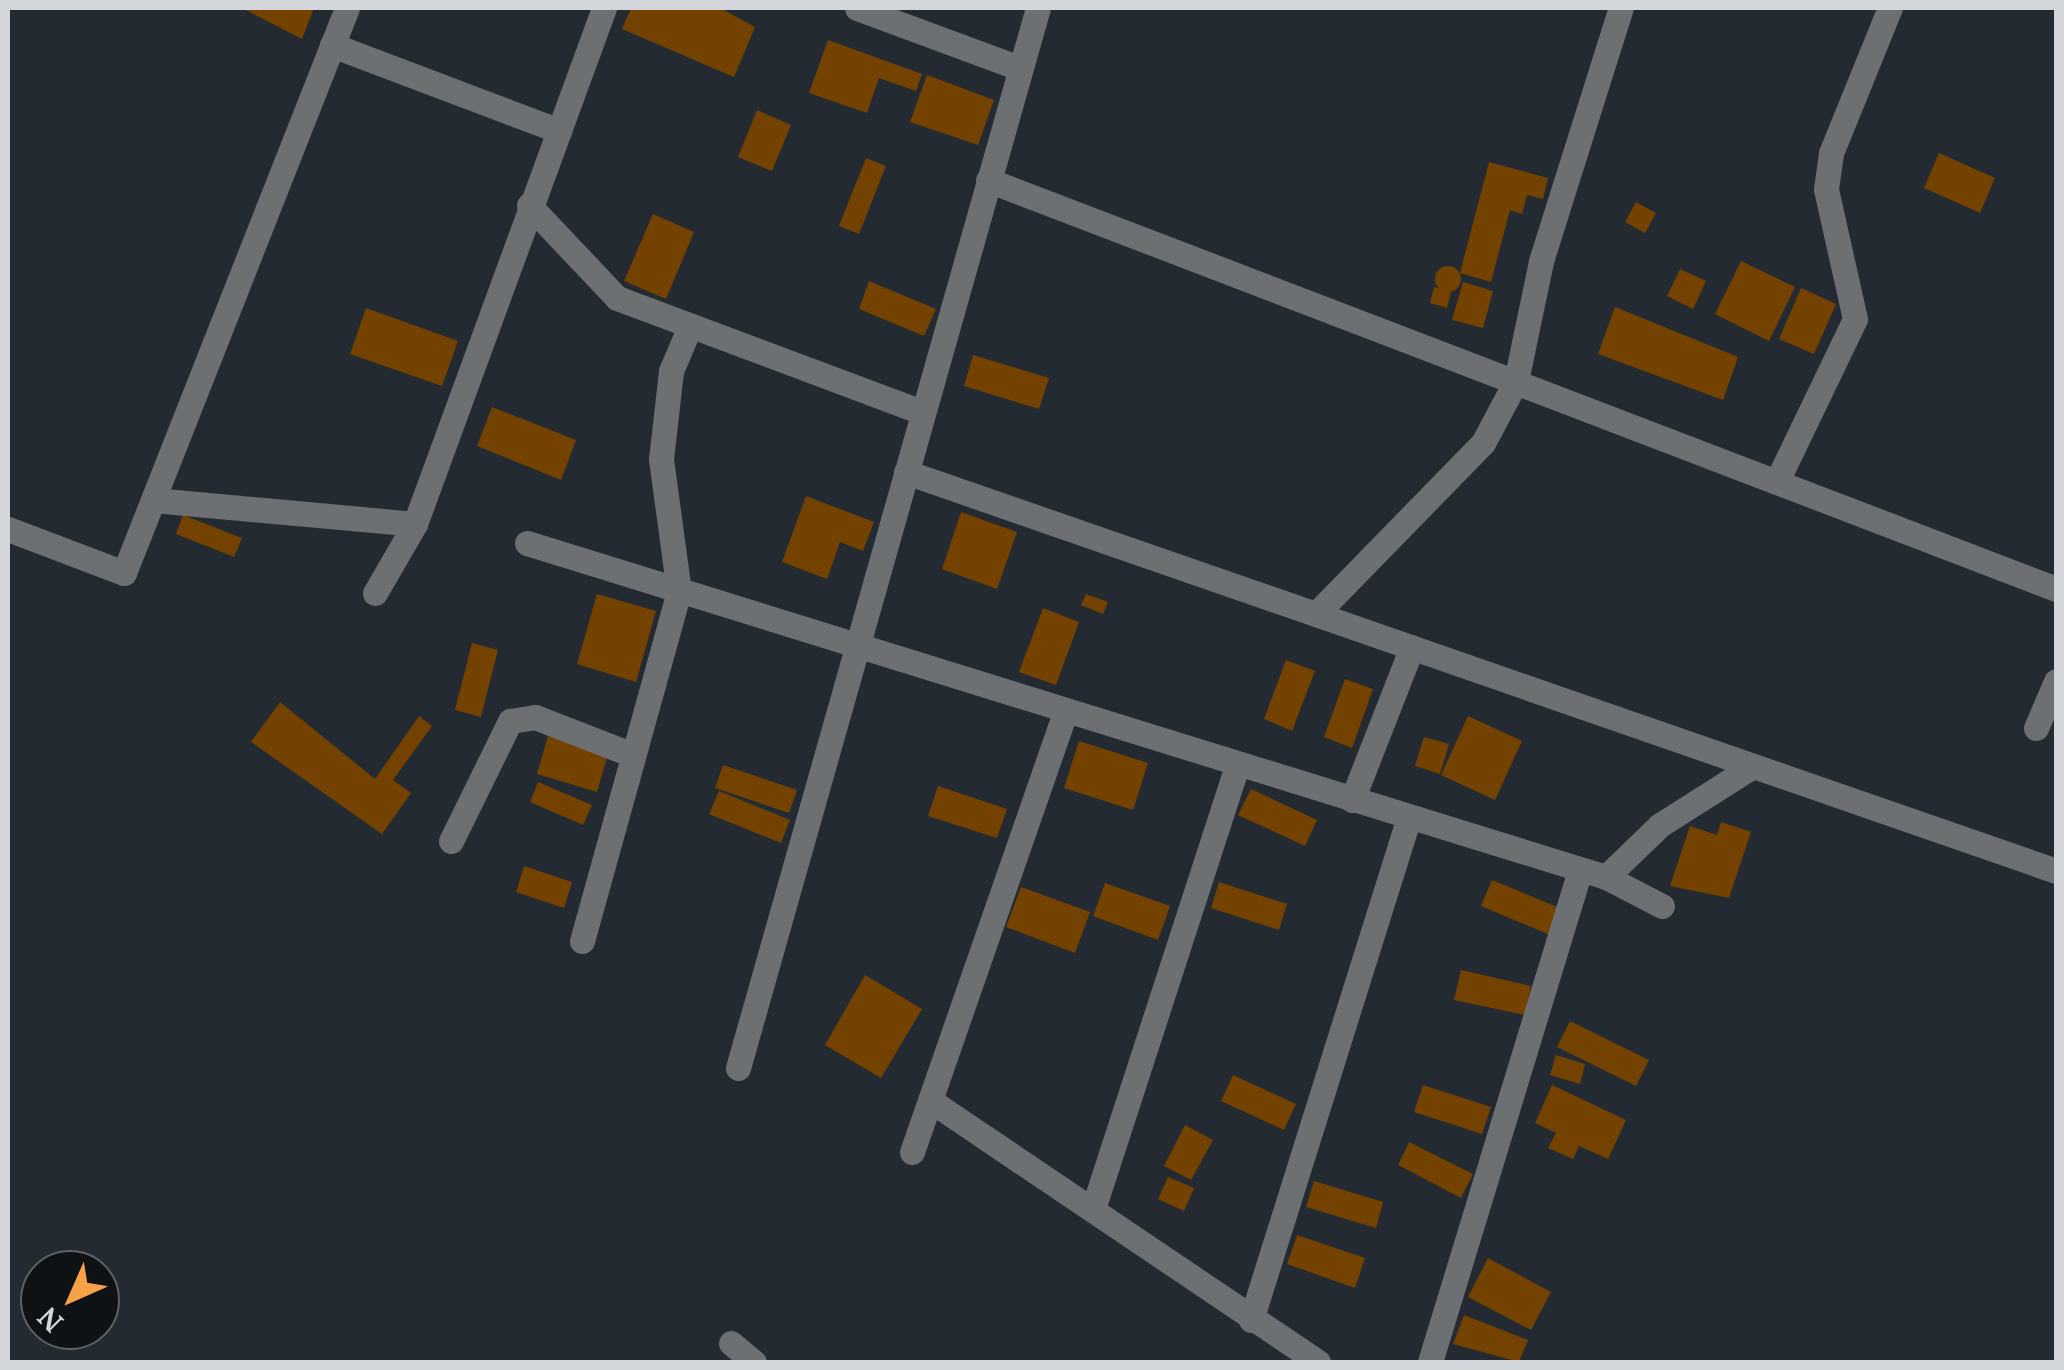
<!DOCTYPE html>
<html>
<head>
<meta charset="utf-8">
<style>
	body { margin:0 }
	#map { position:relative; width:2064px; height:1370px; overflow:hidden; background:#232a31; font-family:"PT Serif",serif }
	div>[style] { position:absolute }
	.building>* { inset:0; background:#744200 }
	.round { border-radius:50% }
	.minor>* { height:25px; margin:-12.5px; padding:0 12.5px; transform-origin:12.5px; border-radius:12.5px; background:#6c7073 }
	span { translate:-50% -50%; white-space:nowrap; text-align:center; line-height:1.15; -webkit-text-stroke:10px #0f1215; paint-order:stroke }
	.frame { position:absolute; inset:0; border:10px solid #d3d7dc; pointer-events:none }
	.north { position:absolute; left:20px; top:1250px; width:100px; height:100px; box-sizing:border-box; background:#0f1215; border:2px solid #5d6165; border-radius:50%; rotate:225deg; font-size:28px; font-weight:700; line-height:40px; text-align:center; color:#d3d7dc }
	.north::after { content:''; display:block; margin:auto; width:35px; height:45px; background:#f7a149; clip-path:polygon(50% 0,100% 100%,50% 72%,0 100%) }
</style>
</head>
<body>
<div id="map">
	<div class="building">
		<div style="clip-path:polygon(242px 8px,314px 8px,302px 39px)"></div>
		<div style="clip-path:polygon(631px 8px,720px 8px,755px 27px,734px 77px,622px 29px)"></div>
		<div style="clip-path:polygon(828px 40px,922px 74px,916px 91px,879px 78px,867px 113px,809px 93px)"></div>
		<div style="clip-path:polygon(927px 75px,994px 100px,978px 145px,910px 122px)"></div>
		<div style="clip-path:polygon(757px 110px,791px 125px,772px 171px,738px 157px)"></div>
		<div style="clip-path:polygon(1939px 153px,1995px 178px,1980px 213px,1924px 188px)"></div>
		<div style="clip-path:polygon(866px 158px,886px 166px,859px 234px,839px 226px)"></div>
		<div style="clip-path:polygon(1489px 162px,1548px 178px,1543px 199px,1527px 195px,1522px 214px,1510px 210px,1491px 282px,1460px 273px)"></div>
		<div style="clip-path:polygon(1636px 202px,1656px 213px,1645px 233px,1625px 222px)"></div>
		<div style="clip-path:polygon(653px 214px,694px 232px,666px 299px,624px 281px)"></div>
		<div style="clip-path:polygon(1741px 261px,1795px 287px,1769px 341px,1715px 314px)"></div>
		<div class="round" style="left:1435px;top:266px;width:26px;height:26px"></div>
		<div style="clip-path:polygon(1680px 269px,1706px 281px,1693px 309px,1667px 296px)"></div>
		<div style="clip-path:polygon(869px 281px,936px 309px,924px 336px,859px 309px)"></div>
		<div style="clip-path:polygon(1463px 282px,1493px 291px,1483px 328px,1452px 320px)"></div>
		<div style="clip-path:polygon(1434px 287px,1451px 292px,1447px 308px,1430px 303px)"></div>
		<div style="clip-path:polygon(1801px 288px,1836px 304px,1814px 354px,1779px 339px)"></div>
		<div style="clip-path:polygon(1615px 307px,1738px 357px,1723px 400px,1598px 354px)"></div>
		<div style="clip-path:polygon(366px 308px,458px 341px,442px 386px,350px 354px)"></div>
		<div style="clip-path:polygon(973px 355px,1049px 378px,1039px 409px,964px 386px)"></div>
		<div style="clip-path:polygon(492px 407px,576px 440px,561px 480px,477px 446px)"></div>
		<div style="clip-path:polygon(806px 496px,874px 522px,863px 551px,840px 542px,827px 579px,782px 562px)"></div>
		<div style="clip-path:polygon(961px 512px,1017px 532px,997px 589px,942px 569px)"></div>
		<div style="clip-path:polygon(183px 515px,242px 538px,234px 557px,176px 534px)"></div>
		<div style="clip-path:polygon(597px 594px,656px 611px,636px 682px,577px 664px)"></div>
		<div style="clip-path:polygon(1086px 594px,1108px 602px,1103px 614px,1081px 605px)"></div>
		<div style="clip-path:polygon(1043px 608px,1079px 622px,1056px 685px,1019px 672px)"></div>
		<div style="clip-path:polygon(472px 643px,498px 650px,481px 717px,455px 710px)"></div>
		<div style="clip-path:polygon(1286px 660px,1315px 671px,1292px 731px,1264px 719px)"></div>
		<div style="clip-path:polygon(1345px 679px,1373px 689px,1352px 748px,1324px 737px)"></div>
		<div style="clip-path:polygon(280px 702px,375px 779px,419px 716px,432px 726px,393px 780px,411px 793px,382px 834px,251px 742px)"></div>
		<div style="clip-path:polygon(1468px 716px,1522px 741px,1495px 800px,1441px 775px)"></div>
		<div style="clip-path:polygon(548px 736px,608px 754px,597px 792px,537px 774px)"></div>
		<div style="clip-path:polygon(1424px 737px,1449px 744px,1440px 774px,1415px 766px)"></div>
		<div style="clip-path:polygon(1079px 741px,1148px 763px,1133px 810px,1064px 788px)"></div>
		<div style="clip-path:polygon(723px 765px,797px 790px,789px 813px,715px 788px)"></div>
		<div style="clip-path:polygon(538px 782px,592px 805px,583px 825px,530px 802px)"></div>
		<div style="clip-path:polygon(938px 786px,1007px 809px,997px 838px,928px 816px)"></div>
		<div style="clip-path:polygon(1251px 789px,1317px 820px,1305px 846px,1238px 815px)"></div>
		<div style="clip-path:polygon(719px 791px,790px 820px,781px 843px,709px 814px)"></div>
		<div style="clip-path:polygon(1721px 822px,1751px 832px,1729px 898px,1670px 886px,1690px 826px,1717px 835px)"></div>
		<div style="clip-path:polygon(524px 866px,572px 882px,564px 908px,516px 892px)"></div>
		<div style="clip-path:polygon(1492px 880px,1562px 909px,1550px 935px,1481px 906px)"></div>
		<div style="clip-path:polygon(1219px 882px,1287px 904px,1279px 930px,1211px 908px)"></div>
		<div style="clip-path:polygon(1105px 883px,1170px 906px,1158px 940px,1093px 916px)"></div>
		<div style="clip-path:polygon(1021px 887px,1090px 912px,1075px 953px,1006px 927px)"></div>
		<div style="clip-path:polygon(1461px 970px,1531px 986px,1525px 1015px,1454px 1000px)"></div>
		<div style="clip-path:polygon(865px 975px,922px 1009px,881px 1078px,825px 1045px)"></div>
		<div style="clip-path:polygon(1570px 1021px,1649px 1060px,1636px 1086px,1557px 1047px)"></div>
		<div style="clip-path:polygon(1556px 1055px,1585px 1064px,1580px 1084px,1550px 1075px)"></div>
		<div style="clip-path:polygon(1233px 1075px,1296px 1104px,1284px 1130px,1221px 1101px)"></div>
		<div style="clip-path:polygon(1423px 1085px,1491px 1107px,1482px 1134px,1414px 1112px)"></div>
		<div style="clip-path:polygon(1552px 1085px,1626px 1120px,1608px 1159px,1579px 1146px,1573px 1159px,1548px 1148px,1556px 1133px,1535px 1123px)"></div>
		<div style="clip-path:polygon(1185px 1125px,1213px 1140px,1191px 1180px,1164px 1166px)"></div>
		<div style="clip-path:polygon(1409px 1142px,1473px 1174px,1461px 1198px,1398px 1165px)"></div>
		<div style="clip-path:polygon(1168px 1177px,1194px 1188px,1184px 1211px,1158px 1199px)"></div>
		<div style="clip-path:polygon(1314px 1181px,1383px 1202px,1376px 1228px,1306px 1207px)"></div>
		<div style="clip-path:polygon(1297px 1235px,1365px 1258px,1355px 1288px,1287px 1264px)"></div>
		<div style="clip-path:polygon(1488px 1258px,1551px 1292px,1531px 1330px,1468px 1297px)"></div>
		<div style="clip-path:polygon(1464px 1315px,1528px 1340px,1519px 1362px,1453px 1344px)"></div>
	</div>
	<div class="minor">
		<div style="left:857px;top:8px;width:173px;rotate:20.3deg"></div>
		<div style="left:332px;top:45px;width:243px;rotate:20.7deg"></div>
		<div style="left:988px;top:180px;width:1144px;rotate:20.95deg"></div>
		<div style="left:529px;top:205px;width:128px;rotate:46.6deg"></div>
		<div style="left:617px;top:298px;width:326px;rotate:20.5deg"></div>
		<div style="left:906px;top:472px;width:1217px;rotate:19.13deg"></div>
		<div style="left:1777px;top:481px;width:180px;rotate:-64.3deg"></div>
		<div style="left:1855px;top:319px;width:133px;rotate:-102.6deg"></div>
		<div style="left:1826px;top:189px;width:36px;rotate:-82deg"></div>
		<div style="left:1831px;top:153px;width:157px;rotate:-67.9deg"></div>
		<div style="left:153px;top:500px;width:263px;rotate:5.2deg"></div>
		<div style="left:8px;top:529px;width:124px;rotate:20.8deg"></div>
		<div style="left:124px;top:573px;width:607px;rotate:-68.46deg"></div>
		<div style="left:527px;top:543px;width:1130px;rotate:17.2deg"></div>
		<div style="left:1606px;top:877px;width:63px;rotate:27.4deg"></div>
		<div style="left:375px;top:593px;width:80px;rotate:-59.9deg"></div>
		<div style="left:415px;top:524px;width:550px;rotate:-69.88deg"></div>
		<div style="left:1316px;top:614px;width:239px;rotate:-45.7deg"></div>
		<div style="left:1483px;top:443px;width:70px;rotate:-62deg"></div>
		<div style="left:1516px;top:381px;width:123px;rotate:-78.2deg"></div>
		<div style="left:1541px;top:261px;width:265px;rotate:-72.5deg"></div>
		<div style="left:2036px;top:728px;width:51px;rotate:-66.9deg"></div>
		<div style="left:1352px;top:800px;width:164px;rotate:-68.6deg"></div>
		<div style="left:451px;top:841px;width:134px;rotate:-63.8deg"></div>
		<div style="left:510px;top:721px;width:25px;rotate:-9deg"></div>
		<div style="left:535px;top:717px;width:105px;rotate:21.2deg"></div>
		<div style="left:1606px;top:877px;width:75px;rotate:-43.9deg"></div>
		<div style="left:1660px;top:825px;width:110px;rotate:-32.4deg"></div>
		<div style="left:582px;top:941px;width:362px;rotate:-74.5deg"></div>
		<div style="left:679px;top:592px;width:134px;rotate:-97.7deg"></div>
		<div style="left:661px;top:459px;width:89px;rotate:-83.5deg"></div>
		<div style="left:671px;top:371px;width:43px;rotate:-67deg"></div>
		<div style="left:738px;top:1068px;width:1102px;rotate:-74.2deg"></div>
		<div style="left:934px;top:1103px;width:463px;rotate:34deg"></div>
		<div style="left:912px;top:1152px;width:466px;rotate:-70.8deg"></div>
		<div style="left:1094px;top:1206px;width:464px;rotate:-72deg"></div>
		<div style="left:1251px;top:1320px;width:527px;rotate:-72.56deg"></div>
		<div style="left:731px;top:1343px;width:30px;rotate:40deg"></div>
		<div style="left:1430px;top:1362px;width:514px;rotate:-73.04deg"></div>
	</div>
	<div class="frame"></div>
	<div class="north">N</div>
</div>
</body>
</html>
